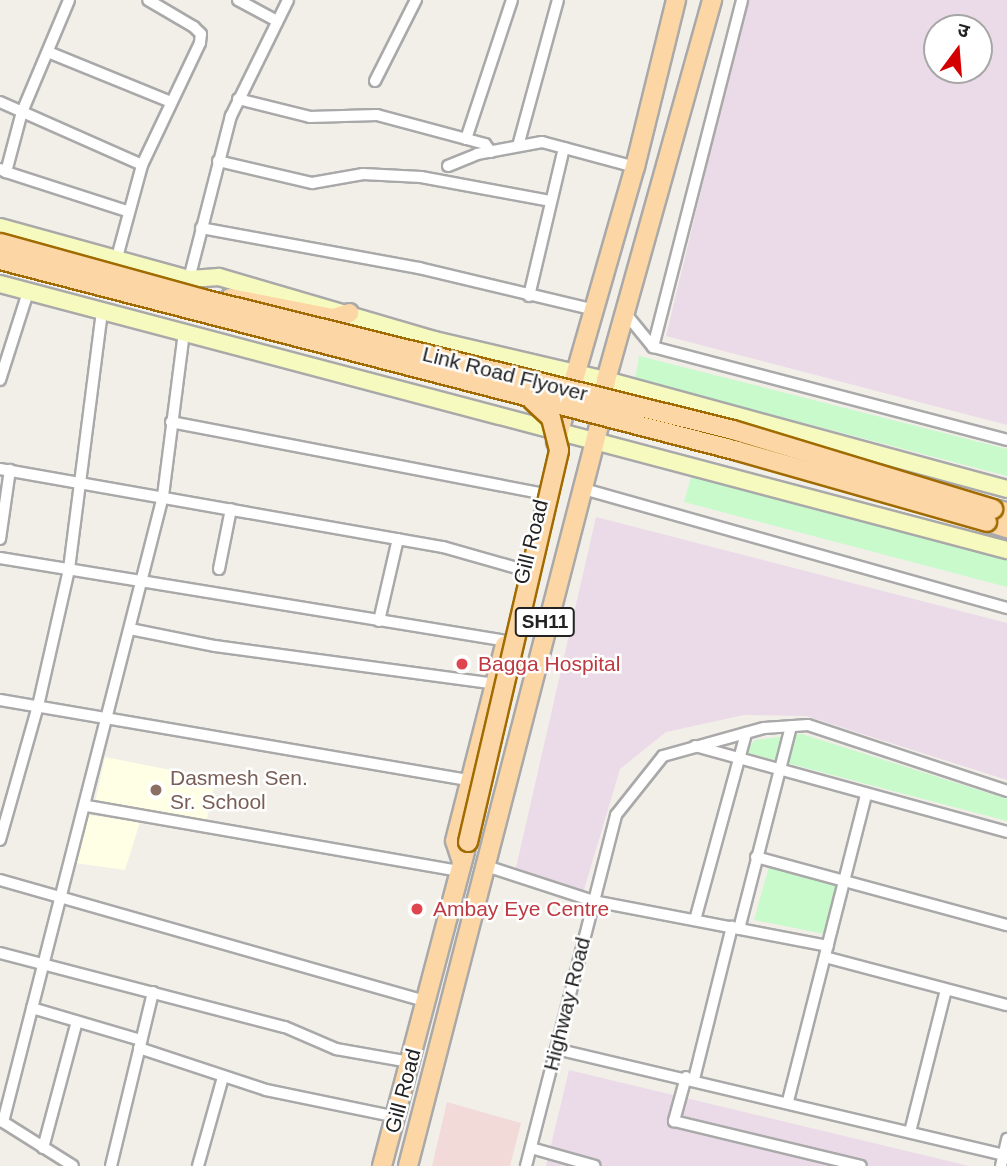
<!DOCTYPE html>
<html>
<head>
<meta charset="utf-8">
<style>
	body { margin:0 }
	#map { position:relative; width:1007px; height:1166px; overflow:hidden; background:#f2efe9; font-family:Helvetica,"Noto Sans Devanagari",sans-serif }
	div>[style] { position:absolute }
	.commercial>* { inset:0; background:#f2dad9 }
	.industrial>* { inset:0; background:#ebdbe8 }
	.education>* { inset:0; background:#ffffe5 }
	.park>* { inset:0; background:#c8facc }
	.roads { filter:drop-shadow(2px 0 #a9a9a9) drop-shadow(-2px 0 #a9a9a9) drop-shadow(0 2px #a9a9a9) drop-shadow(0 -2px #a9a9a9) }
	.street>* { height:10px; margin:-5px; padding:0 5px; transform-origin:5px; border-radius:5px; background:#fff }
	.secondary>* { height:16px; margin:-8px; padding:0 8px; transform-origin:8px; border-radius:8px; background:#f7fabf }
	.primary>* { height:18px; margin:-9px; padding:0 9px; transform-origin:9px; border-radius:9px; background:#fcd6a4 }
	.bridges { filter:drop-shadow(2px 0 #a06b00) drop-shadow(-2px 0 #a06b00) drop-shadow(0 2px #a06b00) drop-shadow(0 -2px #a06b00) }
	.primary-bridge>* { height:18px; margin:-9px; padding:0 9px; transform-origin:9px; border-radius:9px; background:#fcd6a4 }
	.dots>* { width:19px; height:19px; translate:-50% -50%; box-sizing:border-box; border:4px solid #fff; border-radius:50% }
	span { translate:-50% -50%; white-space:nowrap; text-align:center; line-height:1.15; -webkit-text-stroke:5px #fff; paint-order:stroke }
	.shield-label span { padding:2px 5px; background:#fff; border:2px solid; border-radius:5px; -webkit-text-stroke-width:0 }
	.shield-label { font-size:19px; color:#222; font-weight:700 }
	.street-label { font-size:21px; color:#222 }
	.health-label { font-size:21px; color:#be3a42 }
	.left { translate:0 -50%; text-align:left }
	.education-label { font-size:21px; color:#785e54 }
	.north { position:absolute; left:923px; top:14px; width:70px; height:70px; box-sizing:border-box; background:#fff; border:2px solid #a7a7a7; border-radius:50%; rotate:16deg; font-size:19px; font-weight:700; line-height:28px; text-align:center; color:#222 }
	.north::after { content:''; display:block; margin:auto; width:24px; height:32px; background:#d40000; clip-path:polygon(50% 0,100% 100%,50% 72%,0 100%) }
</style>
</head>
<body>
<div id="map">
	<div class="commercial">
		<div style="clip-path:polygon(447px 1102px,521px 1123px,510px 1166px,432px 1166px)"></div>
	</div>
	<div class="industrial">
		<div style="clip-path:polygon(evenodd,747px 0,1007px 0,1007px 425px,666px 336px,747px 0,937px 28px,979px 28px,979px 70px,937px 70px,937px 28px)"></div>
		<div style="clip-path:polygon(596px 517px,1007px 623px,1007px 780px,806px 716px,744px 715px,666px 732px,620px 769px,583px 893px,515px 872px)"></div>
		<div style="clip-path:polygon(569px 1070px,969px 1166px,546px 1166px)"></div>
	</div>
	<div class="education">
		<div style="clip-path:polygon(105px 757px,216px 779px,206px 823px,95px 802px)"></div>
		<div style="clip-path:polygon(89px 815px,140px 822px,125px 870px,75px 863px)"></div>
	</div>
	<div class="park">
		<div style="clip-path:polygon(639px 356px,1007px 449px,1007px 476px,635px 379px)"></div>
		<div style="clip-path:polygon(694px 467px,1007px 549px,1007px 587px,684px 502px)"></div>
		<div style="clip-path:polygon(802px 734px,1007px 799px,1007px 821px,745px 752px,755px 740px)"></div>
		<div style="clip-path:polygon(770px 863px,839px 878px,825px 934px,754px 920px)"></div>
	</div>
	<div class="roads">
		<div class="street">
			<div style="left:238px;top:0;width:44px;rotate:28.3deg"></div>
			<div style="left:48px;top:52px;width:133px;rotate:22.1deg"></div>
			<div style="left:375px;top:81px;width:91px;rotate:-63.2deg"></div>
			<div style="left:238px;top:99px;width:74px;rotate:14deg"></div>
			<div style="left:310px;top:117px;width:67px;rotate:-1.7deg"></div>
			<div style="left:377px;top:115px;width:112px;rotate:15deg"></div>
			<div style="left:485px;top:144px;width:10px;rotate:53deg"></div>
			<div style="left:0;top:102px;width:155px;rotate:23.9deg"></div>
			<div style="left:466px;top:139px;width:146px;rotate:-71.7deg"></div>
			<div style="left:518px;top:146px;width:151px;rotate:-74.7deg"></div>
			<div style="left:218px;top:161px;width:97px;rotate:13.2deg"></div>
			<div style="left:312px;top:183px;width:52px;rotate:-10deg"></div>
			<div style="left:363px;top:174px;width:58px;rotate:3deg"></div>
			<div style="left:421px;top:177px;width:131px;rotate:10.5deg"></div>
			<div style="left:448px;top:166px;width:31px;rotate:-22deg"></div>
			<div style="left:477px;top:154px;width:66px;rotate:-10.5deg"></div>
			<div style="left:542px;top:142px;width:96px;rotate:15deg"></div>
			<div style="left:0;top:169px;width:7px;rotate:27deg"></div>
			<div style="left:6px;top:172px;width:62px;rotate:-75.1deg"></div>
			<div style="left:22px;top:112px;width:121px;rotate:-67.2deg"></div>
			<div style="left:6px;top:172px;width:127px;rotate:17.9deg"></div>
			<div style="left:201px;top:228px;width:222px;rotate:10.4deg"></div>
			<div style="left:419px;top:268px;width:181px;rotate:13.4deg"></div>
			<div style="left:116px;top:261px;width:99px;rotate:-74.8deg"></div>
			<div style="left:142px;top:165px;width:135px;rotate:-64.6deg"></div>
			<div style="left:200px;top:43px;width:9px;rotate:-84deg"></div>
			<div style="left:201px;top:34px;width:10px;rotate:-135deg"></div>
			<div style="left:194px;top:27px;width:53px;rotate:-149.6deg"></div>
			<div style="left:189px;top:279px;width:168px;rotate:-75.6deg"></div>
			<div style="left:231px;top:116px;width:129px;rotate:-63.8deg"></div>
			<div style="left:529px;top:296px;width:152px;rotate:-76.7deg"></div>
			<div style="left:626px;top:314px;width:43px;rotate:50.7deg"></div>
			<div style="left:653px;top:347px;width:366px;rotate:14.7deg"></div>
			<div style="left:653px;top:347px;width:358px;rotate:-75.6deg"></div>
			<div style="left:0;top:380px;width:92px;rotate:-72.3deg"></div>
			<div style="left:171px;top:422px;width:380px;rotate:10.9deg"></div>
			<div style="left:0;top:469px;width:450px;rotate:10deg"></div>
			<div style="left:443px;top:547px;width:84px;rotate:15.9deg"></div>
			<div style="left:580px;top:488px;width:444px;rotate:15.7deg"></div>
			<div style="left:0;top:539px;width:70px;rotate:-81.8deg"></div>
			<div style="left:0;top:558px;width:514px;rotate:9.3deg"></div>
			<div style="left:219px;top:569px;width:61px;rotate:-78.7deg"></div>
			<div style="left:379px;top:621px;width:84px;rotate:-77deg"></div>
			<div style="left:130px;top:629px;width:87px;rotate:11.3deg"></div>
			<div style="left:215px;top:646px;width:283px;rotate:7.7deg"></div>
			<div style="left:0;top:700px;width:476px;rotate:9.7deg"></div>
			<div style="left:695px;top:746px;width:324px;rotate:15.4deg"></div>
			<div style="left:87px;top:806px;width:377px;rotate:9.9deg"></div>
			<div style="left:0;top:840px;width:139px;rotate:-74.2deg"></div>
			<div style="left:38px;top:706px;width:140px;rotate:-77.2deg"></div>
			<div style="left:69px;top:569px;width:260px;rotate:-82.7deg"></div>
			<div style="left:756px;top:857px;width:260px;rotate:15.2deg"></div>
			<div style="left:483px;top:865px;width:117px;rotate:18deg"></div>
			<div style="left:594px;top:901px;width:238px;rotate:10.9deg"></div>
			<div style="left:0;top:880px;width:444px;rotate:15.9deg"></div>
			<div style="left:695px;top:920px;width:194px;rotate:-74.7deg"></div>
			<div style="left:739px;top:929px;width:209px;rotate:-75.6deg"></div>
			<div style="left:0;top:953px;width:294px;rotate:14.6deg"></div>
			<div style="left:285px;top:1027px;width:56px;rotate:23.3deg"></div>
			<div style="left:336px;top:1049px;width:75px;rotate:10deg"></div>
			<div style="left:825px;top:957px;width:188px;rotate:14.8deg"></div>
			<div style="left:32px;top:1008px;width:114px;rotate:16.4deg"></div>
			<div style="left:139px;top:1048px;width:134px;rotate:18.3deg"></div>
			<div style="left:266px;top:1090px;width:133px;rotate:11.7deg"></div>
			<div style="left:556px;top:1049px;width:459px;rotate:13.3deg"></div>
			<div style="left:686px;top:1077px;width:46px;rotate:105.3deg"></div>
			<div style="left:674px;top:1121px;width:192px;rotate:13.5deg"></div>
			<div style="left:694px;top:1079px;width:157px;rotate:-76deg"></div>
			<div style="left:788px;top:1101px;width:316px;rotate:-75.7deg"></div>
			<div style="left:0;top:1120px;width:86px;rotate:32.2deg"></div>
			<div style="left:3px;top:1122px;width:646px;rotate:-75.66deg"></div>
			<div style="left:163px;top:496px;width:165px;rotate:-82.7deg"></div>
			<div style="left:910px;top:1132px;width:146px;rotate:-75.8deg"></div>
			<div style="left:43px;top:1148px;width:131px;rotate:-75deg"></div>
			<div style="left:531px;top:1148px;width:66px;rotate:15.7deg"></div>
			<div style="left:111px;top:1166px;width:179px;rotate:-76.4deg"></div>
			<div style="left:198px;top:1166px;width:92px;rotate:-74.3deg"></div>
			<div style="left:526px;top:1166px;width:362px;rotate:-75.6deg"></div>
			<div style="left:616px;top:815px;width:75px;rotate:-51.5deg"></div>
			<div style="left:663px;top:756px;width:105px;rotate:-15.5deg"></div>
			<div style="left:764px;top:728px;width:44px;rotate:-3.9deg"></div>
			<div style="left:808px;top:725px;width:210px;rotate:18.3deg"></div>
			<div style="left:1001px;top:1166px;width:28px;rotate:-77deg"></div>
		</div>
		<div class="secondary">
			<div style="left:0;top:227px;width:196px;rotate:15.4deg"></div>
			<div style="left:189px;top:279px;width:30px;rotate:-4deg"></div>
			<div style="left:219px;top:277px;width:225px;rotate:16.3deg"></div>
			<div style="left:435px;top:340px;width:176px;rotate:13.2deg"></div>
			<div style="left:606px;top:380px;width:416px;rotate:15.2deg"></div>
			<div style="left:0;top:284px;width:1042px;rotate:14.8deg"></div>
		</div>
		<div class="primary">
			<div style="left:230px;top:298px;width:105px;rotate:11deg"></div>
			<div style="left:333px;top:318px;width:17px;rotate:-17deg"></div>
			<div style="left:556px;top:442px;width:286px;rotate:-74deg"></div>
			<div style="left:635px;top:167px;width:172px;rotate:-76.2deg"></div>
			<div style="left:993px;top:509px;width:14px;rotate:12deg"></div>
			<div style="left:987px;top:522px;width:21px;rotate:17deg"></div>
			<div style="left:462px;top:862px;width:22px;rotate:-108deg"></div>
			<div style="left:455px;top:841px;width:202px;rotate:-75.7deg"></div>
			<div style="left:382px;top:1166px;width:326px;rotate:-75.2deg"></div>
			<div style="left:408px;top:1166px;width:768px;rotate:-75.53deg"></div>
			<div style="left:600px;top:422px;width:42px;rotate:-81.9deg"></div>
			<div style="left:606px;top:380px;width:395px;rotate:-74.4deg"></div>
		</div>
	</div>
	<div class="bridges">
		<div class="primary-bridge">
			<div style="left:0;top:243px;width:211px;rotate:15.4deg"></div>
			<div style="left:203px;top:299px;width:546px;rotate:13.88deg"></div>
			<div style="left:733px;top:430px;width:272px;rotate:16.9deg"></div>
			<div style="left:0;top:260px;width:762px;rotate:14.51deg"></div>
			<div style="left:738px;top:451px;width:259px;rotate:15.9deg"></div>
			<div style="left:468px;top:842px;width:402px;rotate:-76.9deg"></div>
			<div style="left:559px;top:450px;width:33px;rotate:-104deg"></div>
			<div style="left:551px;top:418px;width:26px;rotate:-137deg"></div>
		</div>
	</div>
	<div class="dots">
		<div style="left:462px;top:664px;background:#e0444e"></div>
		<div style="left:156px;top:790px;background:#8d6e63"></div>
		<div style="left:417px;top:909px;background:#e0444e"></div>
	</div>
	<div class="shield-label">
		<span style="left:545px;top:622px">SH11</span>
	</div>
	<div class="street-label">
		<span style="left:505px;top:374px;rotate:14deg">Link Road Flyover</span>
		<span style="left:531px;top:542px;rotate:-76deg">Gill Road</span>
		<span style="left:567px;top:1004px;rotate:-76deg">Highway Road</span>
		<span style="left:403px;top:1091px;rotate:-75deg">Gill Road</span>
	</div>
	<div class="health-label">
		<span class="left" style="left:478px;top:664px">Bagga Hospital</span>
		<span class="left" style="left:433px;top:909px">Ambay Eye Centre</span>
	</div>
	<div class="education-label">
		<span class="left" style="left:170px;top:790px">Dasmesh Sen.<br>Sr. School</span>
	</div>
	<div class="north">उ</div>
</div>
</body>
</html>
